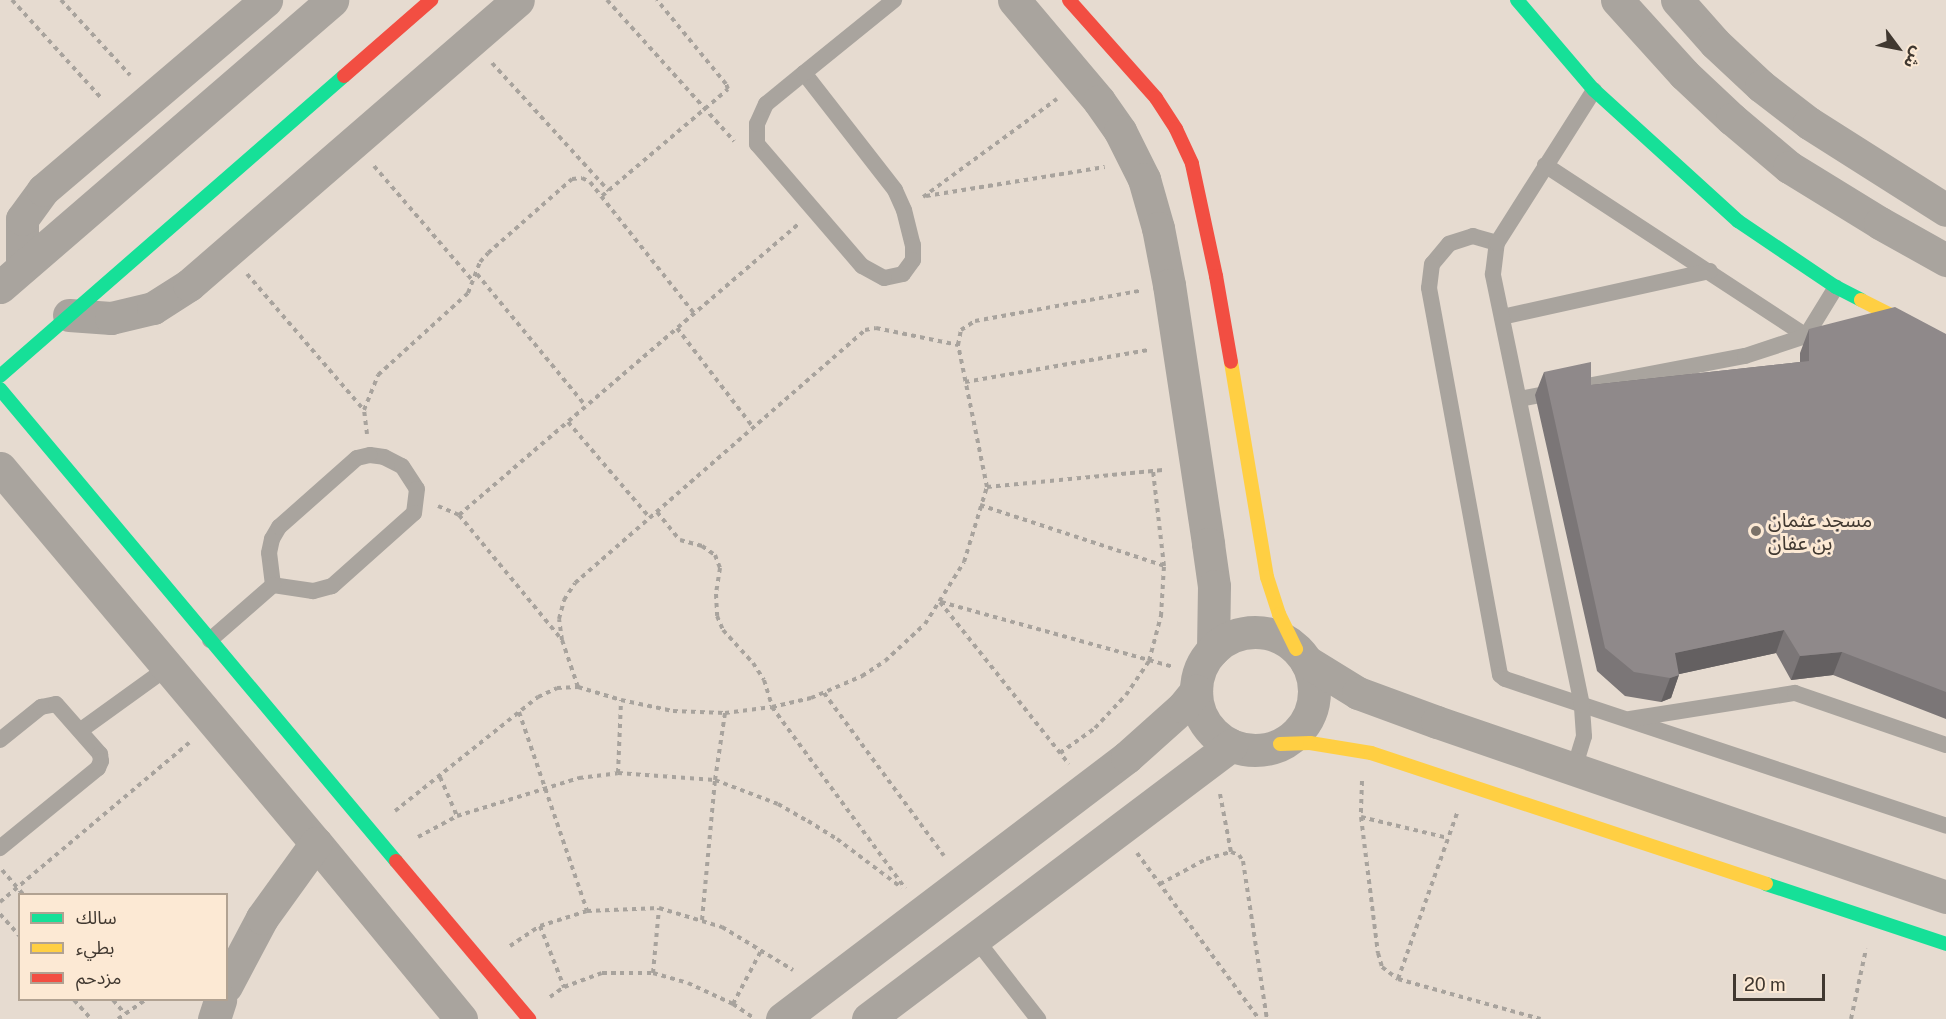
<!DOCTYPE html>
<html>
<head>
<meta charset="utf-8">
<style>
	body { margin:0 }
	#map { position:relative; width:1946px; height:1019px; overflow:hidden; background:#e6dbd0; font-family:"Public Sans","Noto Sans Arabic",sans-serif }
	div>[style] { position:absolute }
	.path>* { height:4px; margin-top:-2px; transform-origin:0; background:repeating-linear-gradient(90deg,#a8a39d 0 4.5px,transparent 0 9px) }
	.lane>* { height:16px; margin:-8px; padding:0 8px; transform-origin:8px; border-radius:8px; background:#a9a49e }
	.street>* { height:33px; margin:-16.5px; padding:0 16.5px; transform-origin:16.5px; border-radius:16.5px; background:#a9a49e }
	.street>.ring { margin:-16.5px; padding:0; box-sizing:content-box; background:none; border:33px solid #a9a49e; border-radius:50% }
	.fast>* { height:14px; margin:-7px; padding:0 7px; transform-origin:7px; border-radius:7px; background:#16e098 }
	.slow>* { height:14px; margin:-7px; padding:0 7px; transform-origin:7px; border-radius:7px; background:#ffcf43 }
	.jam>* { height:14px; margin:-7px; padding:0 7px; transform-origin:7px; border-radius:7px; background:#f24e42 }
	.wall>* { inset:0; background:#7b7677 }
	.shaded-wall>* { inset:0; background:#646061 }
	.building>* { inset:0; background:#8f898a }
	.dots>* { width:16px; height:16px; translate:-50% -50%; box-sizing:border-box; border:3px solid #fce9d4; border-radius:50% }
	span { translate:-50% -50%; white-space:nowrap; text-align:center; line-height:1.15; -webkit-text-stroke:6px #fce9d4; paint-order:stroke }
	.poi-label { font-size:20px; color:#403830 }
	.left { translate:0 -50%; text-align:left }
	.legend { position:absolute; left:18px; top:893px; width:210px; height:108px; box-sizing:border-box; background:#fce9d4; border:2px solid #b1a292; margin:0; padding:8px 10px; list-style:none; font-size:18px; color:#403830 }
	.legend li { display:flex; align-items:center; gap:12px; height:30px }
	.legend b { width:30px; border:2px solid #b1a292 }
	.north { position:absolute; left:1868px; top:18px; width:60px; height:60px; -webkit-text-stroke:4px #fce9d4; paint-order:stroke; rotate:122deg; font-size:16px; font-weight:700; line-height:24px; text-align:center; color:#403830 }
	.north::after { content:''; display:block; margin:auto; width:21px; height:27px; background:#403830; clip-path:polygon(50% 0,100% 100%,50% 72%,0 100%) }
	.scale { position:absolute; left:1733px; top:974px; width:92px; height:27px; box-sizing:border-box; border:3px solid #403830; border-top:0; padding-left:8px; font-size:18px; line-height:21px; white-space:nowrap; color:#403830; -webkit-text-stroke:4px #fce9d4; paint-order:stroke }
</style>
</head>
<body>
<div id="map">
	<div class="path">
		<div style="left:12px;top:0;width:134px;rotate:47.7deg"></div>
		<div style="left:61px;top:0;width:102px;rotate:47.4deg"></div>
		<div style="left:607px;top:0;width:190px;rotate:48deg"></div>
		<div style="left:492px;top:63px;width:173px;rotate:47.6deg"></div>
		<div style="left:374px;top:166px;width:152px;rotate:49.3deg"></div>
		<div style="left:602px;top:196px;width:165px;rotate:-40.3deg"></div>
		<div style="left:728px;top:89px;width:5px;rotate:-112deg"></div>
		<div style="left:726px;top:84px;width:109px;rotate:-129.4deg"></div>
		<div style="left:926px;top:196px;width:181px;rotate:-9.2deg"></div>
		<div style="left:923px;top:197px;width:166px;rotate:-36.2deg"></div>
		<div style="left:247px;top:274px;width:178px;rotate:49.3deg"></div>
		<div style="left:477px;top:274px;width:171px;rotate:50.5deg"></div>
		<div style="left:677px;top:328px;width:125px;rotate:52.5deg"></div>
		<div style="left:965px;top:382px;width:186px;rotate:-9.9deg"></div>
		<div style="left:568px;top:422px;width:126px;rotate:49.5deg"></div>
		<div style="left:367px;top:434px;width:24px;rotate:-97deg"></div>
		<div style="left:364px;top:410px;width:38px;rotate:-68deg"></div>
		<div style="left:378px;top:375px;width:122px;rotate:-42.3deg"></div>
		<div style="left:468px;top:293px;width:33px;rotate:-69deg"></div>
		<div style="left:480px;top:262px;width:12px;rotate:-48deg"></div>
		<div style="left:488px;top:253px;width:112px;rotate:-41.4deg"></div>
		<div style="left:572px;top:179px;width:10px;rotate:-6deg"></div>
		<div style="left:582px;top:178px;width:9px;rotate:27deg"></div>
		<div style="left:590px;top:182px;width:167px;rotate:51.6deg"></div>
		<div style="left:987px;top:487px;width:179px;rotate:-5.5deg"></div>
		<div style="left:980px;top:505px;width:194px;rotate:18.3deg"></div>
		<div style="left:438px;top:506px;width:23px;rotate:23deg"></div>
		<div style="left:459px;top:515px;width:162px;rotate:50.5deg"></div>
		<div style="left:657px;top:512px;width:36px;rotate:51deg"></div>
		<div style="left:680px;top:540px;width:23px;rotate:15deg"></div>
		<div style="left:702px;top:546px;width:16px;rotate:35deg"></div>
		<div style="left:715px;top:555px;width:14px;rotate:69deg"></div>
		<div style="left:720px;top:568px;width:26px;rotate:99deg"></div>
		<div style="left:716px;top:594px;width:22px;rotate:87deg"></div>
		<div style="left:717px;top:616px;width:15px;rotate:67deg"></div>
		<div style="left:723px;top:630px;width:45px;rotate:47.7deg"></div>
		<div style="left:753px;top:663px;width:20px;rotate:57deg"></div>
		<div style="left:764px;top:680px;width:28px;rotate:73deg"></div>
		<div style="left:772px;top:707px;width:225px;rotate:53.7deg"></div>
		<div style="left:459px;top:515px;width:447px;rotate:-40.6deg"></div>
		<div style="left:940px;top:602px;width:207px;rotate:51.5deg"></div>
		<div style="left:941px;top:602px;width:242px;rotate:15.6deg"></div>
		<div style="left:578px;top:687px;width:50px;rotate:-108.8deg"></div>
		<div style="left:562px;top:640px;width:21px;rotate:-98deg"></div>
		<div style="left:559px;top:619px;width:20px;rotate:-75deg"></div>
		<div style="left:564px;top:600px;width:20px;rotate:-57deg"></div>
		<div style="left:575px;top:583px;width:385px;rotate:-41.1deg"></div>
		<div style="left:865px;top:330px;width:11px;rotate:-10deg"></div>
		<div style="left:876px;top:328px;width:84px;rotate:11.7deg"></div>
		<div style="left:824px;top:693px;width:202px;rotate:53.6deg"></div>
		<div style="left:519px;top:712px;width:210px;rotate:71.1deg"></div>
		<div style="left:1060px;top:753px;width:43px;rotate:-35.5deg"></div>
		<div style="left:1095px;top:728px;width:45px;rotate:-46.8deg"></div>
		<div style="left:1126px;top:695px;width:41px;rotate:-55.9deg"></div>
		<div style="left:1149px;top:661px;width:47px;rotate:-75.1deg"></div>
		<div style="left:1161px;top:616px;width:50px;rotate:-86.6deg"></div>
		<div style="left:1164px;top:566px;width:96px;rotate:-96.6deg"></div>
		<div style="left:618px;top:773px;width:73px;rotate:-87.6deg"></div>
		<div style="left:440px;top:777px;width:43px;rotate:66.4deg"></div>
		<div style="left:1362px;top:781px;width:36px;rotate:92deg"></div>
		<div style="left:1361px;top:817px;width:137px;rotate:82.9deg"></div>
		<div style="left:1378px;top:953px;width:15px;rotate:74deg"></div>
		<div style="left:1382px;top:967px;width:20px;rotate:37deg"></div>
		<div style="left:1398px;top:979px;width:148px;rotate:15.7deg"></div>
		<div style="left:1220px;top:794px;width:59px;rotate:79.3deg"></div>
		<div style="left:395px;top:811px;width:183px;rotate:-38.6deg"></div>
		<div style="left:538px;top:697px;width:21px;rotate:-25deg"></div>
		<div style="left:557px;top:688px;width:21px;rotate:-3deg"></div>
		<div style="left:578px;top:687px;width:45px;rotate:16.8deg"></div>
		<div style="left:621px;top:700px;width:53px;rotate:11.9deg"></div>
		<div style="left:673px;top:711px;width:52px;rotate:2.2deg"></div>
		<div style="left:725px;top:713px;width:47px;rotate:-7.3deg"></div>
		<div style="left:772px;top:707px;width:40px;rotate:-13deg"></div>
		<div style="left:811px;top:698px;width:56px;rotate:-23.3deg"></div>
		<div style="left:862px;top:676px;width:27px;rotate:-33deg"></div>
		<div style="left:885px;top:661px;width:54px;rotate:-42.8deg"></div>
		<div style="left:925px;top:624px;width:73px;rotate:-57.8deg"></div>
		<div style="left:964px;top:562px;width:78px;rotate:-73deg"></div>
		<div style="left:987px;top:487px;width:145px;rotate:-101.5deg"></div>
		<div style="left:958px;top:345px;width:15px;rotate:-79deg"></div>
		<div style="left:961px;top:330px;width:17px;rotate:-33deg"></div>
		<div style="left:975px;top:321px;width:167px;rotate:-10.4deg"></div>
		<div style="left:1361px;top:817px;width:89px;rotate:13.6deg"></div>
		<div style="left:418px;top:837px;width:44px;rotate:-28.3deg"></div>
		<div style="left:457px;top:816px;width:128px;rotate:-17.3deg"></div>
		<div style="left:579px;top:778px;width:39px;rotate:-7deg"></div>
		<div style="left:618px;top:773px;width:97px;rotate:4.1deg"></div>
		<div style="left:715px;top:780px;width:67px;rotate:20.9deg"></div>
		<div style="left:778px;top:804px;width:34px;rotate:30deg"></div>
		<div style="left:808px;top:821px;width:34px;rotate:32deg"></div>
		<div style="left:837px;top:839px;width:81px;rotate:37deg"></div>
		<div style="left:1137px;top:853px;width:206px;rotate:53.7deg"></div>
		<div style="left:2px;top:870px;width:32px;rotate:49deg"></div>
		<div style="left:1160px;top:884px;width:52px;rotate:-28.5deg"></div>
		<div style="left:1206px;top:859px;width:26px;rotate:-16deg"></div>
		<div style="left:1231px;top:852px;width:9px;rotate:21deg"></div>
		<div style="left:1239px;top:855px;width:7px;rotate:56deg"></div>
		<div style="left:1243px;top:861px;width:160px;rotate:81.4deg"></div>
		<div style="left:0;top:902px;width:248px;rotate:-40.1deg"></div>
		<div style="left:0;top:914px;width:30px;rotate:48deg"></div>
		<div style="left:702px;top:920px;width:141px;rotate:-84.7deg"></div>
		<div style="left:715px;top:780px;width:68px;rotate:-81.5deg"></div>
		<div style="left:540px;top:926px;width:66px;rotate:68.5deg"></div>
		<div style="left:510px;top:946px;width:36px;rotate:-34deg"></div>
		<div style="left:540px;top:926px;width:49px;rotate:-17.7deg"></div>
		<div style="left:587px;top:911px;width:72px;rotate:-2.4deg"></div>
		<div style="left:659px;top:908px;width:66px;rotate:16.8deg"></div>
		<div style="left:722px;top:927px;width:83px;rotate:31.2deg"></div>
		<div style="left:653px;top:973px;width:65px;rotate:-84.7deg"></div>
		<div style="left:1398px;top:979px;width:176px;rotate:-70.4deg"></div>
		<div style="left:550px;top:997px;width:17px;rotate:-36deg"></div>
		<div style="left:564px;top:987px;width:40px;rotate:-20.2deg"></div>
		<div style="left:602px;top:973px;width:51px"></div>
		<div style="left:653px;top:973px;width:36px;rotate:16deg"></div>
		<div style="left:688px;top:983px;width:50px;rotate:25deg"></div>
		<div style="left:733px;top:1004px;width:23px;rotate:34deg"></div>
		<div style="left:74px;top:1000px;width:25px;rotate:48deg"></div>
		<div style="left:113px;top:1000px;width:18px;rotate:49deg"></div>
		<div style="left:733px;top:1004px;width:62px;rotate:-62.2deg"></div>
		<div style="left:118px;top:1019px;width:33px;rotate:-35deg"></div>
		<div style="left:1851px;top:1019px;width:72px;rotate:-77.9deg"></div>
	</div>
	<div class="lane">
		<div style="left:804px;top:73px;width:148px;rotate:52.1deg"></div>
		<div style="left:895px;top:190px;width:22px;rotate:66deg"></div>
		<div style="left:904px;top:210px;width:36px;rotate:76deg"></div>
		<div style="left:913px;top:245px;width:15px;rotate:90deg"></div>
		<div style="left:913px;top:260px;width:17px;rotate:126deg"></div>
		<div style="left:903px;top:274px;width:19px;rotate:168deg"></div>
		<div style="left:884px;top:278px;width:25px;rotate:-151deg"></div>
		<div style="left:862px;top:266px;width:161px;rotate:-130.7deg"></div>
		<div style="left:757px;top:144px;width:20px;rotate:-90deg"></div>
		<div style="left:757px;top:124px;width:22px;rotate:-66deg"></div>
		<div style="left:766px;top:104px;width:49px;rotate:-39.2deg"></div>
		<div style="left:804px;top:73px;width:116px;rotate:-39deg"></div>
		<div style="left:1545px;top:165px;width:312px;rotate:33.2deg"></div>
		<div style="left:1806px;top:336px;width:57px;rotate:-58.5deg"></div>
		<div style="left:1497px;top:243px;width:25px;rotate:-164deg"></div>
		<div style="left:1473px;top:236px;width:25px;rotate:162deg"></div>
		<div style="left:1449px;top:244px;width:26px;rotate:130deg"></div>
		<div style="left:1432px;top:264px;width:24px;rotate:97deg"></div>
		<div style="left:1429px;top:288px;width:393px;rotate:79.6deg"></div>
		<div style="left:1500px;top:675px;width:6px;rotate:39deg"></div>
		<div style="left:1505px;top:679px;width:465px;rotate:18.4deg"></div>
		<div style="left:1502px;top:317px;width:213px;rotate:-12.5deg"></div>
		<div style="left:1519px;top:399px;width:230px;rotate:-10.8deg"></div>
		<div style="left:1745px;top:356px;width:64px;rotate:-18.2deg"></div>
		<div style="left:370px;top:455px;width:14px;rotate:8deg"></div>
		<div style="left:384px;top:457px;width:20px;rotate:27deg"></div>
		<div style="left:402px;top:466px;width:27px;rotate:57deg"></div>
		<div style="left:417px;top:489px;width:24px;rotate:97deg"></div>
		<div style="left:414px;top:513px;width:110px;rotate:138.3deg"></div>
		<div style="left:332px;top:586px;width:20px;rotate:165deg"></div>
		<div style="left:313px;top:591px;width:40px;rotate:-171.5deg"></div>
		<div style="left:273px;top:585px;width:32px;rotate:-97deg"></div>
		<div style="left:269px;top:553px;width:14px;rotate:-78deg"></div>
		<div style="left:272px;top:539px;width:14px;rotate:-60deg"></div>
		<div style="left:279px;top:527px;width:104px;rotate:-41.5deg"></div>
		<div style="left:357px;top:458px;width:13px;rotate:-13deg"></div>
		<div style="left:210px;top:640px;width:84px;rotate:-41.1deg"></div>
		<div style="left:1630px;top:719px;width:167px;rotate:-9deg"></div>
		<div style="left:1795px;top:693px;width:160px;rotate:19deg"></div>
		<div style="left:81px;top:730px;width:106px;rotate:-35.8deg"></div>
		<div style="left:0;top:740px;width:53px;rotate:-38.8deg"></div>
		<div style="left:41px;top:707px;width:15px;rotate:-11deg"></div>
		<div style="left:56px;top:704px;width:67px;rotate:48.7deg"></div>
		<div style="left:100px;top:754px;width:7px;rotate:82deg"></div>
		<div style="left:101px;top:761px;width:8px;rotate:113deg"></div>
		<div style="left:98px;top:768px;width:127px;rotate:140.8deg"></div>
		<div style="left:1574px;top:769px;width:34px;rotate:-73deg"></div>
		<div style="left:1584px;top:736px;width:31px;rotate:-94deg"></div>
		<div style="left:1582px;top:705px;width:440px;rotate:-101.7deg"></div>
		<div style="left:1493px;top:274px;width:31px;rotate:-83deg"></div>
		<div style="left:1497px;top:243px;width:181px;rotate:-57.6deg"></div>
		<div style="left:975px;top:938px;width:103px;rotate:52.1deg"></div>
	</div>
	<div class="street">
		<div style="left:1014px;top:0;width:132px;rotate:49.9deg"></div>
		<div style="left:1099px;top:101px;width:37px;rotate:55deg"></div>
		<div style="left:1120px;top:131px;width:54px;rotate:63.4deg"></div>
		<div style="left:1144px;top:179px;width:51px;rotate:74.1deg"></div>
		<div style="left:1158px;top:228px;width:58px;rotate:79.1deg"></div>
		<div style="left:1169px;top:285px;width:262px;rotate:81.4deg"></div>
		<div style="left:1208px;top:544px;width:42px;rotate:81.9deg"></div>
		<div style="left:1214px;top:586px;width:64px;rotate:90.9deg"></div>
		<div style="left:1617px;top:0;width:100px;rotate:47.8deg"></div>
		<div style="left:1684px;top:74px;width:66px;rotate:43.2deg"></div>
		<div style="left:1732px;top:119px;width:75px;rotate:40.1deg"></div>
		<div style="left:1789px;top:167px;width:107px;rotate:31.6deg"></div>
		<div style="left:1880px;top:223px;width:76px;rotate:29.3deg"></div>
		<div style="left:1677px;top:0;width:57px;rotate:48.5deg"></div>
		<div style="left:1715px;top:43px;width:63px;rotate:43.1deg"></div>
		<div style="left:1761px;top:86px;width:61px;rotate:37.6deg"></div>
		<div style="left:1809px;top:123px;width:162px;rotate:32.4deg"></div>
		<div style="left:22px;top:267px;width:48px;rotate:-90deg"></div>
		<div style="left:22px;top:219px;width:36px;rotate:-54deg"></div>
		<div style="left:43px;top:190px;width:293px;rotate:-40.4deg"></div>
		<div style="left:0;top:287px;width:439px;rotate:-40.8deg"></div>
		<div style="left:69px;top:315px;width:42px;rotate:4.1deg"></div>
		<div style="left:111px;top:318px;width:43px;rotate:-13.4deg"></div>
		<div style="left:153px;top:308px;width:43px;rotate:-32.6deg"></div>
		<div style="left:189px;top:285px;width:435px;rotate:-40.9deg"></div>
		<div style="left:0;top:468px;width:490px;rotate:49.9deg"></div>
		<div style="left:316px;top:843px;width:228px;rotate:50.5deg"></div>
		<div class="ring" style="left:1196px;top:632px;width:85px;height:85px"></div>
		<div style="left:1306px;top:661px;width:61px;rotate:31.6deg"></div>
		<div style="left:1358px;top:693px;width:84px;rotate:20.2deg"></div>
		<div style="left:1437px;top:722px;width:538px;rotate:18.97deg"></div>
		<div style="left:226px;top:986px;width:77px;rotate:-62.1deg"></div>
		<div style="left:262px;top:918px;width:92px;rotate:-54.2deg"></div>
		<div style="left:214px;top:1019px;width:20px;rotate:-72deg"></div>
		<div style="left:782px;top:1019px;width:433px;rotate:-37.2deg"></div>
		<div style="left:1127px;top:757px;width:75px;rotate:-41.8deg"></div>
		<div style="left:1183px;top:707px;width:21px;rotate:-51deg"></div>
		<div style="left:868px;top:1019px;width:455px;rotate:-37deg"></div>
	</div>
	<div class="fast">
		<div style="left:1517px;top:0;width:118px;rotate:49.5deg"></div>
		<div style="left:1594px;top:90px;width:195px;rotate:42.3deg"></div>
		<div style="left:1738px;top:221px;width:118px;rotate:34deg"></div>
		<div style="left:1836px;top:287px;width:28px;rotate:27deg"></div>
		<div style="left:0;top:376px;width:456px;rotate:-41.1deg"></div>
		<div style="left:0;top:389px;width:616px;rotate:50deg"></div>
		<div style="left:1766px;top:884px;width:190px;rotate:18.4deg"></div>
	</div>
	<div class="slow">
		<div style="left:1861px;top:300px;width:95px;rotate:26.8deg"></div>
		<div style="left:1231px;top:362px;width:218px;rotate:80.5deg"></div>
		<div style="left:1267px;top:577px;width:39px;rotate:72deg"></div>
		<div style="left:1279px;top:614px;width:39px;rotate:64deg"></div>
		<div style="left:1280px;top:744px;width:30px;rotate:-2deg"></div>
		<div style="left:1310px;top:743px;width:62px;rotate:9.3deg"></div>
		<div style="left:1371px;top:753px;width:416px;rotate:18.3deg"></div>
	</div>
	<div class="jam">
		<div style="left:1069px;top:0;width:131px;rotate:48.4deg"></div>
		<div style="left:1156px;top:98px;width:37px;rotate:57deg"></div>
		<div style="left:1176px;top:129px;width:38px;rotate:65deg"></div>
		<div style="left:1192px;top:164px;width:115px;rotate:77.9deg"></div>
		<div style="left:1216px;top:276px;width:87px;rotate:80.1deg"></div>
		<div style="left:344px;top:76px;width:116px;rotate:-41.1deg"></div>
		<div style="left:396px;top:861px;width:207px;rotate:49.9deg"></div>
	</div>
	<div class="wall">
		<div style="clip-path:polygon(1809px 329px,1946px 334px,1946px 719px,1833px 675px,1791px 680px,1776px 653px,1679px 674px,1671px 698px,1661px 702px,1625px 696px,1597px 671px,1535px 395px,1544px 372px,1591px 385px,1800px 362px,1800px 353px)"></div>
	</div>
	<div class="shaded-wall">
		<div style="clip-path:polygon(1784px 630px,1776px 653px,1666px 677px,1675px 653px)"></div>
		<div style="clip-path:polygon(1842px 652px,1833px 675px,1791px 680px,1800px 656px)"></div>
		<div style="clip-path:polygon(1679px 675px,1671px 698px,1661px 702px,1670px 678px)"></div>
	</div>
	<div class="building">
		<div style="clip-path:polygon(1895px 307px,1946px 334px,1946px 692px,1842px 652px,1800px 656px,1784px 630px,1675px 653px,1679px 675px,1670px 678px,1634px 672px,1605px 648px,1544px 372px,1591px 362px,1591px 385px,1809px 361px,1809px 329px)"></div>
	</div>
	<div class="dots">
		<div style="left:1756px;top:531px;background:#7a7168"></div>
	</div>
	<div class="poi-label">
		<span class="left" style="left:1768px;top:532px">مسجد عثمان<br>بن عفان</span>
	</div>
	<ul class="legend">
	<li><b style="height:8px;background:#16e098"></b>سالك</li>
	<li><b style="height:8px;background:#ffcf43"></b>بطيء</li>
	<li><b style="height:8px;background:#f24e42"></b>مزدحم</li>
	</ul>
	<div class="north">ش</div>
	<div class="scale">20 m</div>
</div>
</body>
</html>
